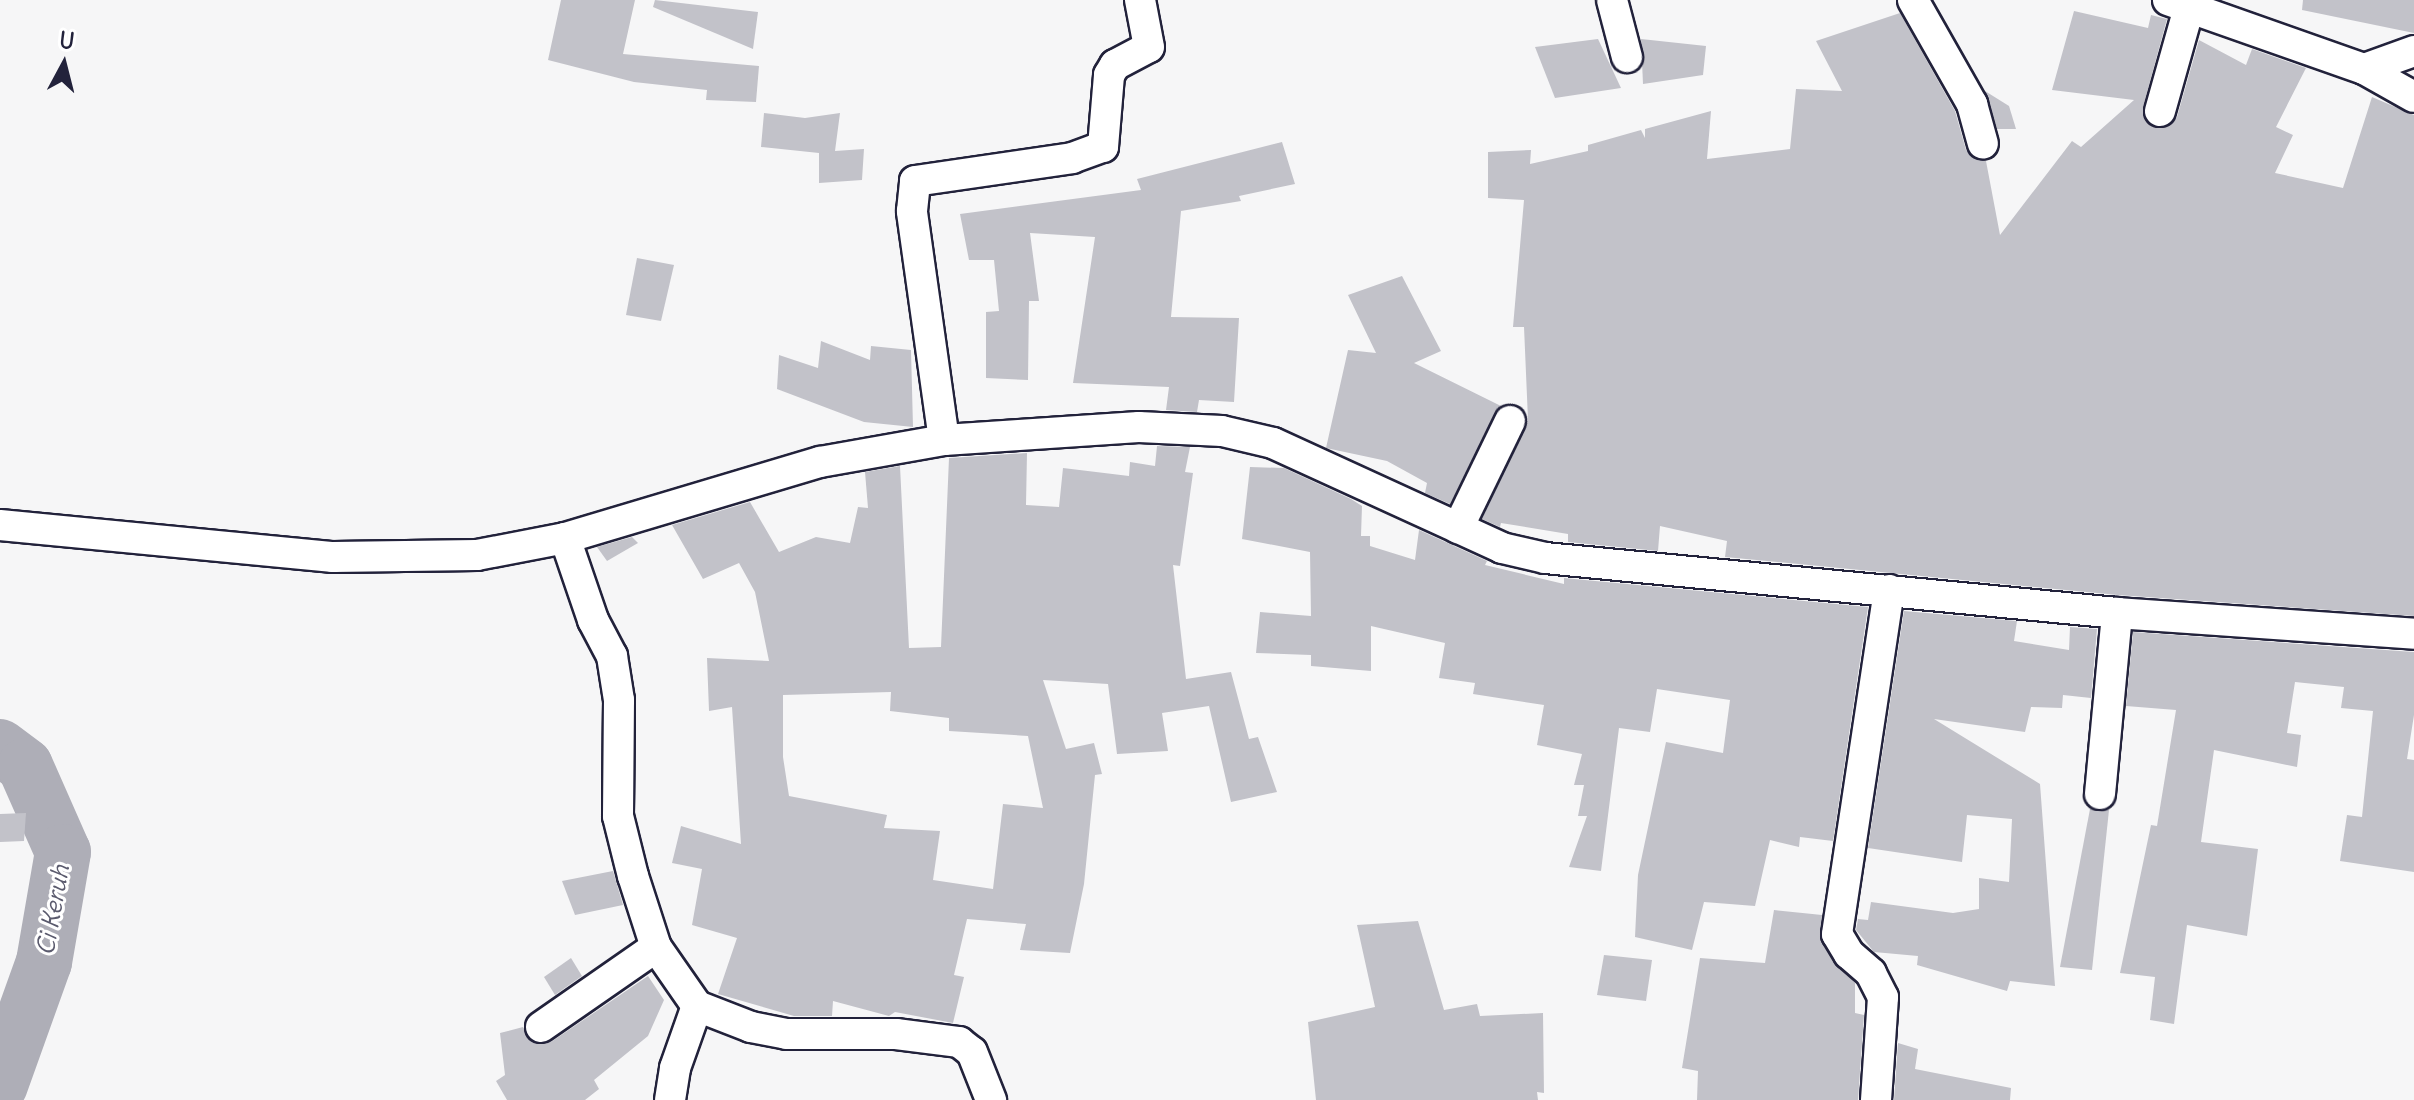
<!DOCTYPE html>
<html>
<head>
<meta charset="utf-8">
<style>
	body { margin:0 }
	#map { position:relative; width:2414px; height:1100px; overflow:hidden; background:#f6f6f7; font-family:Delius,sans-serif }
	div>[style] { position:absolute }
	.river>* { height:56px; margin:-28px; padding:0 28px; transform-origin:28px; border-radius:28px; background:#aeaeb7 }
	.building>* { inset:0; background:#c2c2c9 }
	.roads { filter:drop-shadow(2px 0 #22223b) drop-shadow(-2px 0 #22223b) drop-shadow(0 2px #22223b) drop-shadow(0 -2px #22223b) }
	.minor>* { height:30px; margin:-15px; padding:0 15px; transform-origin:15px; border-radius:15px; background:#fff }
	span { translate:-50% -50%; white-space:nowrap; text-align:center; line-height:1.15; -webkit-text-stroke:6px #fff; paint-order:stroke }
	.water-label { font-size:24px; color:#5a5a6d; font-style:italic }
	.north { position:absolute; left:24px; top:24px; width:80px; height:80px; -webkit-text-stroke:6px #fff; paint-order:stroke; rotate:7deg; font-size:22px; font-weight:700; line-height:32px; text-align:center; color:#22223b }
	.north::after { content:''; display:block; margin:auto; width:28px; height:36px; background:#22223b; clip-path:polygon(50% 0,100% 100%,50% 72%,0 100%) }
</style>
</head>
<body>
<div id="map">
	<div class="river">
		<div style="left:0;top:747px;width:31px;rotate:37deg"></div>
		<div style="left:25px;top:766px;width:94px;rotate:66.2deg"></div>
		<div style="left:63px;top:852px;width:112px;rotate:99.8deg"></div>
		<div style="left:44px;top:962px;width:131px;rotate:109.7deg"></div>
	</div>
	<div class="building">
		<div style="clip-path:polygon(561px 0,635px 0,623px 54px,759px 66px,756px 102px,706px 100px,707px 90px,634px 82px,548px 60px)"></div>
		<div style="clip-path:polygon(655px 0,758px 12px,753px 49px,653px 7px)"></div>
		<div style="clip-path:polygon(2303px 0,2414px 0,2414px 33px,2302px 10px)"></div>
		<div style="clip-path:polygon(2074px 11px,2148px 28px,2151px 15px,2167px 19px,2143px 107px,2147px 123px,2156px 128px,2172px 124px,2177px 117px,2199px 40px,2246px 65px,2252px 49px,2306px 68px,2276px 127px,2293px 135px,2275px 173px,2343px 188px,2372px 97px,2414px 115px,2414px 616px,2118px 595px,1725px 557px,1727px 541px,1660px 526px,1658px 551px,1568px 542px,1568px 534px,1501px 523px,1500px 527px,1482px 519px,1528px 420px,1524px 327px,1513px 327px,1524px 200px,1488px 198px,1488px 152px,1531px 150px,1530px 164px,1588px 151px,1588px 145px,1641px 130px,1645px 138px,1645px 129px,1711px 111px,1707px 159px,1790px 149px,1796px 89px,1842px 91px,1816px 41px,1900px 13px,1955px 111px,1966px 150px,1971px 157px,1986px 161px,2000px 235px,2072px 141px,2081px 147px,2134px 100px,2052px 90px)"></div>
		<div style="clip-path:polygon(1598px 39px,1621px 88px,1555px 98px,1535px 47px)"></div>
		<div style="clip-path:polygon(1641px 39px,1706px 46px,1703px 75px,1643px 84px)"></div>
		<div style="clip-path:polygon(1985px 91px,2009px 106px,2016px 129px,1997px 129px)"></div>
		<div style="clip-path:polygon(764px 113px,805px 118px,840px 113px,835px 151px,864px 149px,862px 180px,819px 183px,819px 153px,761px 147px)"></div>
		<div style="clip-path:polygon(1282px 142px,1295px 184px,1239px 196px,1241px 201px,1181px 211px,1171px 317px,1239px 318px,1234px 402px,1199px 400px,1197px 412px,1166px 410px,1169px 387px,1073px 383px,1095px 237px,1030px 233px,1039px 301px,1029px 301px,1028px 380px,986px 378px,986px 312px,999px 311px,994px 260px,969px 260px,960px 214px,1141px 190px,1137px 179px)"></div>
		<div style="clip-path:polygon(637px 258px,674px 265px,661px 321px,626px 315px)"></div>
		<div style="clip-path:polygon(1402px 276px,1441px 351px,1414px 363px,1501px 406px,1450px 504px,1425px 493px,1427px 483px,1387px 461px,1326px 448px,1348px 350px,1376px 353px,1348px 295px)"></div>
		<div style="clip-path:polygon(821px 341px,870px 360px,871px 346px,911px 350px,913px 427px,864px 422px,777px 389px,779px 355px,818px 368px)"></div>
		<div style="clip-path:polygon(evenodd,1157px 446px,1190px 447px,1185px 472px,1193px 473px,1180px 566px,1173px 565px,1186px 679px,1231px 672px,1249px 739px,1258px 737px,1277px 792px,1231px 802px,1209px 706px,1162px 713px,1168px 751px,1117px 754px,1108px 684px,1043px 680px,1066px 749px,1094px 743px,1102px 774px,1095px 775px,1084px 884px,1070px 953px,1020px 950px,1026px 924px,967px 919px,954px 975px,964px 977px,953px 1023px,895px 1012px,889px 1016px,833px 1001px,832px 1016px,794px 1016px,718px 994px,737px 938px,692px 925px,702px 869px,672px 863px,681px 826px,741px 844px,732px 707px,709px 711px,707px 658px,769px 661px,755px 592px,739px 563px,703px 579px,672px 525px,750px 502px,779px 552px,816px 537px,850px 543px,858px 507px,868px 508px,865px 472px,900px 466px,909px 648px,941px 647px,949px 458px,1027px 453px,1026px 505px,1059px 507px,1063px 468px,1129px 476px,1130px 462px,1155px 466px,1157px 446px,891px 692px,890px 711px,949px 718px,949px 731px,1028px 736px,1043px 808px,1003px 804px,993px 889px,933px 880px,940px 831px,884px 828px,887px 815px,789px 796px,783px 757px,783px 695px,891px 692px)"></div>
		<div style="clip-path:polygon(1250px 467px,1284px 468px,1351px 499px,1362px 506px,1361px 536px,1370px 536px,1370px 546px,1415px 560px,1419px 530px,1487px 561px,1485px 565px,1564px 584px,1564px 578px,1868px 607px,1833px 841px,1800px 837px,1799px 847px,1770px 840px,1755px 906px,1704px 902px,1692px 950px,1635px 937px,1638px 875px,1666px 742px,1723px 753px,1730px 700px,1657px 689px,1650px 732px,1619px 728px,1601px 871px,1569px 867px,1587px 816px,1578px 816px,1584px 785px,1574px 785px,1582px 754px,1537px 745px,1544px 705px,1473px 694px,1475px 683px,1439px 678px,1445px 643px,1371px 626px,1371px 671px,1311px 666px,1311px 655px,1256px 653px,1260px 612px,1311px 616px,1310px 552px,1242px 539px)"></div>
		<div style="clip-path:polygon(632px 537px,638px 543px,607px 561px,597px 547px)"></div>
		<div style="clip-path:polygon(1904px 611px,2017px 621px,2014px 641px,2069px 650px,2070px 627px,2097px 629px,2091px 698px,2063px 695px,2062px 708px,2031px 707px,2025px 732px,1934px 719px,2040px 784px,2055px 986px,2010px 981px,2007px 991px,1917px 965px,1918px 956px,1874px 952px,1856px 930px,1858px 919px,1868px 920px,1871px 902px,1953px 913px,1979px 909px,1979px 878px,2009px 882px,2012px 819px,1967px 815px,1962px 862px,1868px 848px)"></div>
		<div style="clip-path:polygon(2133px 632px,2414px 652px,2414px 715px,2407px 759px,2414px 760px,2414px 872px,2340px 861px,2347px 815px,2362px 817px,2373px 711px,2341px 708px,2344px 687px,2295px 682px,2287px 733px,2301px 735px,2297px 767px,2214px 750px,2201px 842px,2258px 849px,2247px 936px,2187px 925px,2174px 1024px,2150px 1020px,2155px 977px,2120px 973px,2151px 825px,2157px 826px,2176px 710px,2126px 706px)"></div>
		<div style="clip-path:polygon(2090px 809px,2109px 810px,2092px 970px,2060px 967px)"></div>
		<div style="clip-path:polygon(26px 813px,24px 841px,0 842px,0 814px)"></div>
		<div style="clip-path:polygon(613px 871px,623px 905px,575px 915px,562px 881px)"></div>
		<div style="clip-path:polygon(1774px 910px,1822px 915px,1822px 943px,1855px 983px,1855px 1013px,1864px 1015px,1858px 1100px,1697px 1100px,1698px 1071px,1682px 1068px,1700px 958px,1765px 963px)"></div>
		<div style="clip-path:polygon(1418px 921px,1444px 1010px,1477px 1004px,1480px 1016px,1543px 1013px,1544px 1093px,1537px 1092px,1538px 1100px,1316px 1100px,1308px 1022px,1375px 1007px,1357px 925px)"></div>
		<div style="clip-path:polygon(1604px 955px,1652px 960px,1646px 1001px,1597px 995px)"></div>
		<div style="clip-path:polygon(571px 958px,582px 976px,555px 995px,544px 977px)"></div>
		<div style="clip-path:polygon(648px 976px,664px 1000px,648px 1036px,594px 1080px,599px 1089px,585px 1100px,507px 1100px,496px 1081px,505px 1075px,500px 1033px,523px 1027px,533px 1043px,551px 1042px)"></div>
		<div style="clip-path:polygon(1898px 1043px,1918px 1049px,1915px 1069px,2011px 1088px,2010px 1100px,1894px 1100px)"></div>
	</div>
	<div class="roads">
		<div class="minor">
			<div style="left:1612px;top:0;width:59px;rotate:75.3deg"></div>
			<div style="left:1913px;top:0;width:120px;rotate:60.4deg"></div>
			<div style="left:1972px;top:104px;width:41px;rotate:74.6deg"></div>
			<div style="left:2168px;top:0;width:208px;rotate:19.4deg"></div>
			<div style="left:2364px;top:69px;width:57px;rotate:29.2deg"></div>
			<div style="left:2364px;top:69px;width:53px;rotate:-19.8deg"></div>
			<div style="left:2160px;top:111px;width:107px;rotate:-74.3deg"></div>
			<div style="left:944px;top:440px;width:231px;rotate:-98deg"></div>
			<div style="left:912px;top:211px;width:30px;rotate:-84deg"></div>
			<div style="left:915px;top:181px;width:159px;rotate:-8.3deg"></div>
			<div style="left:1072px;top:158px;width:33px;rotate:-20deg"></div>
			<div style="left:1103px;top:147px;width:72px;rotate:-85.2deg"></div>
			<div style="left:1109px;top:75px;width:12px;rotate:-59deg"></div>
			<div style="left:1115px;top:65px;width:38px;rotate:-28deg"></div>
			<div style="left:1149px;top:47px;width:48px;rotate:-100.8deg"></div>
			<div style="left:0;top:525px;width:335px;rotate:5.5deg"></div>
			<div style="left:333px;top:557px;width:144px;rotate:-0.8deg"></div>
			<div style="left:477px;top:555px;width:90px;rotate:-10.9deg"></div>
			<div style="left:565px;top:538px;width:266px;rotate:-16.6deg"></div>
			<div style="left:820px;top:462px;width:126px;rotate:-10.1deg"></div>
			<div style="left:944px;top:440px;width:195px;rotate:-3.8deg"></div>
			<div style="left:1139px;top:427px;width:83px;rotate:2.8deg"></div>
			<div style="left:1222px;top:431px;width:52px;rotate:13.2deg"></div>
			<div style="left:1273px;top:443px;width:252px;rotate:24.6deg"></div>
			<div style="left:1502px;top:548px;width:44px;rotate:13.1deg"></div>
			<div style="left:1545px;top:558px;width:575px;rotate:5.49deg"></div>
			<div style="left:2117px;top:613px;width:298px;rotate:4deg"></div>
			<div style="left:1458px;top:528px;width:119px;rotate:-64.1deg"></div>
			<div style="left:565px;top:538px;width:87px;rotate:71.1deg"></div>
			<div style="left:593px;top:620px;width:41px;rotate:62.2deg"></div>
			<div style="left:612px;top:656px;width:45px;rotate:81deg"></div>
			<div style="left:619px;top:700px;width:116px;rotate:90.5deg"></div>
			<div style="left:618px;top:816px;width:62px;rotate:76deg"></div>
			<div style="left:633px;top:876px;width:75px;rotate:72.1deg"></div>
			<div style="left:656px;top:947px;width:72px;rotate:55.2deg"></div>
			<div style="left:697px;top:1006px;width:58px;rotate:21.3deg"></div>
			<div style="left:751px;top:1027px;width:36px;rotate:11deg"></div>
			<div style="left:786px;top:1034px;width:110px"></div>
			<div style="left:896px;top:1034px;width:64px;rotate:7.2deg"></div>
			<div style="left:959px;top:1042px;width:16px;rotate:38deg"></div>
			<div style="left:972px;top:1052px;width:52px;rotate:68.4deg"></div>
			<div style="left:2100px;top:794px;width:182px;rotate:-84.6deg"></div>
			<div style="left:541px;top:1027px;width:140px;rotate:-34.8deg"></div>
			<div style="left:670px;top:1100px;width:32px;rotate:-81deg"></div>
			<div style="left:675px;top:1068px;width:66px;rotate:-70.5deg"></div>
			<div style="left:1876px;top:1100px;width:103px;rotate:-86.1deg"></div>
			<div style="left:1883px;top:997px;width:27px;rotate:-117deg"></div>
			<div style="left:1871px;top:973px;width:29px;rotate:-139deg"></div>
			<div style="left:1849px;top:954px;width:23px;rotate:-121deg"></div>
			<div style="left:1837px;top:934px;width:348px;rotate:-81.4deg"></div>
		</div>
	</div>
	<div class="water-label">
		<span style="left:53px;top:910px;rotate:-80deg">Ci Keruh</span>
	</div>
	<div class="north">U</div>
</div>
</body>
</html>
